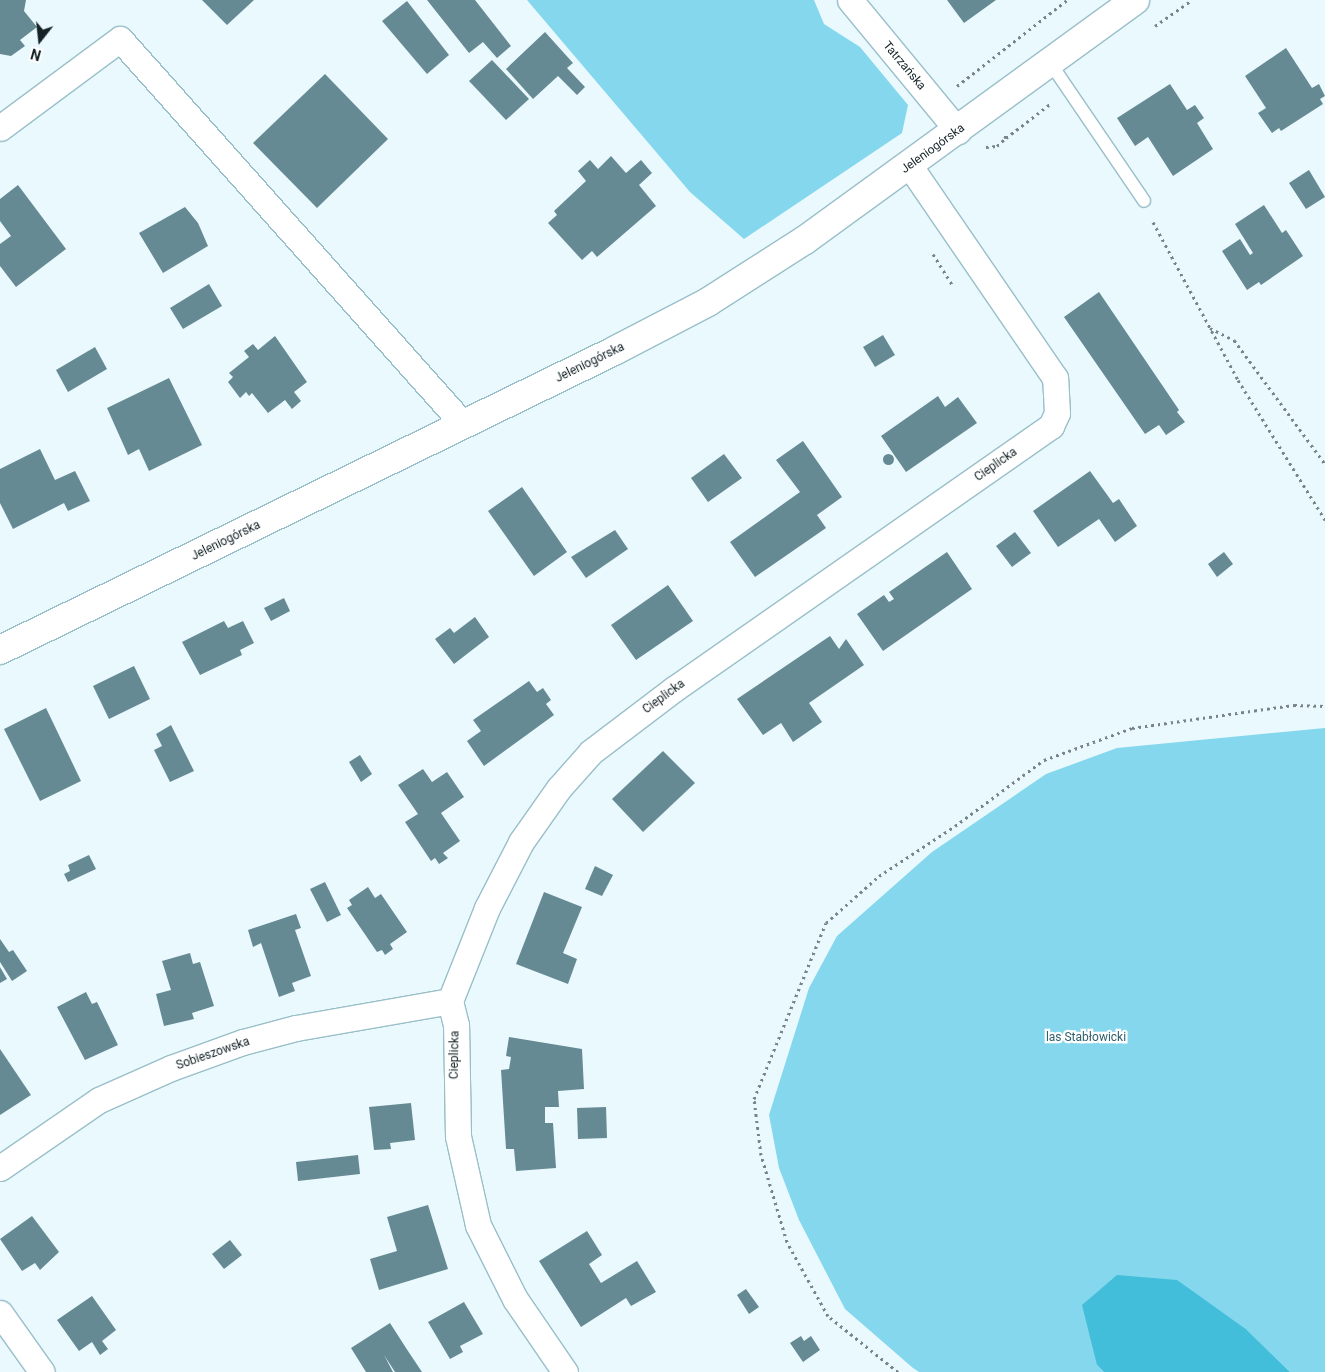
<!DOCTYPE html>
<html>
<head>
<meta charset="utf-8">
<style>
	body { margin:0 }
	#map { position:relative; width:1325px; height:1372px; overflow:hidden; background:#eaf9fd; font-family:Roboto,sans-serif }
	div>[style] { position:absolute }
	.green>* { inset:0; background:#85d7ee }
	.water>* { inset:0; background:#42bdda }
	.building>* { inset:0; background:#668a94 }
	.round { border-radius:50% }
	.path>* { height:3px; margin-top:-1.5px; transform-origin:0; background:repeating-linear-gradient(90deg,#778589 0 2.5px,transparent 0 6.5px) }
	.roads { filter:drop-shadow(1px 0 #99bfc9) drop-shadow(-1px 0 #99bfc9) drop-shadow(0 1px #99bfc9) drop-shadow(0 -1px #99bfc9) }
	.lane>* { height:12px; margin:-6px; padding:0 6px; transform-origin:6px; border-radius:6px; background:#fff }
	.street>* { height:25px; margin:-12.5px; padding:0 12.5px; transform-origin:12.5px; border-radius:12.5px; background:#fff }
	.secondary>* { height:28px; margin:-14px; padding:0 14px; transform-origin:14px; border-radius:14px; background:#fff }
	span { translate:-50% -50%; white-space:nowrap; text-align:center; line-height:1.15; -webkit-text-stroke:4.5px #fff; paint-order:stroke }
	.street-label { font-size:12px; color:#142226 }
	.park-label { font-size:12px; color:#2e5f6c }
	.north { position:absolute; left:15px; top:15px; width:50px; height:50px; -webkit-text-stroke:4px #fff; paint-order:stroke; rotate:196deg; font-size:14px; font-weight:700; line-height:20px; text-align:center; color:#142226 }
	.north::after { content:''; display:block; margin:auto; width:18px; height:22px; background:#142226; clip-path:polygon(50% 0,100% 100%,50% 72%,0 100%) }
</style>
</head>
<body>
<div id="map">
	<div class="green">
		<div style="clip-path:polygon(527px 0,814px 0,824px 24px,860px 47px,908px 105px,902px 133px,744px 239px,690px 192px)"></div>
		<div style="clip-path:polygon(1325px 728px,1325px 1372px,1290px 1372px,1247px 1330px,1097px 1365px,1104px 1372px,919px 1372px,913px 1368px,845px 1309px,799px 1220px,779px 1168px,769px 1115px,809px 988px,837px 936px,932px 852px,1046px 774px,1117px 748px)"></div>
	</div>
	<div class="water">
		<div style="clip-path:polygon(1117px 1275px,1177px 1280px,1247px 1330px,1290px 1372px,1104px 1372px,1097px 1365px,1082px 1305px)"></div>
	</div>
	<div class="building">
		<div style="clip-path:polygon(0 0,26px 0,24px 11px,37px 27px,20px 40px,25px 46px,11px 56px,0 54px)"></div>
		<div style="clip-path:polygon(202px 0,254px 0,227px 25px)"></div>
		<div style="clip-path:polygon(427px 0,475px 0,511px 46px,497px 58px,483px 42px,469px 53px)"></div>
		<div style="clip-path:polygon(947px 0,996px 0,964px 23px)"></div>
		<div style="clip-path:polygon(407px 1px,449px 55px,427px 74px,382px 21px)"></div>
		<div style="clip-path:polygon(545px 32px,573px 63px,567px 68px,585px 87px,577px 95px,558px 76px,533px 99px,506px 69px)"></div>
		<div style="clip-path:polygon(1286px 48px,1312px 88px,1319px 84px,1325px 96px,1320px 99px,1323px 104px,1281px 131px,1279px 128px,1272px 133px,1258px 113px,1266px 108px,1245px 76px)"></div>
		<div style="clip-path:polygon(492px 60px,529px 99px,506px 120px,469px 81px)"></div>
		<div style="clip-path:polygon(325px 74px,388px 139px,317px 208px,253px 143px)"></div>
		<div style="clip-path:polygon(1170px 84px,1187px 110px,1195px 105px,1204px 118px,1197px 123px,1213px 149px,1173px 176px,1148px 137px,1135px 146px,1117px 118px)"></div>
		<div style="clip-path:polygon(611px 156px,626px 173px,641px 160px,652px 173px,639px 185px,656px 206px,597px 257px,592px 251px,582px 260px,548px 223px,557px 215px,554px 211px,586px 181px,578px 171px,590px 160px,598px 169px)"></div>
		<div style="clip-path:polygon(1309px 170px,1325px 197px,1306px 209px,1289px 183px)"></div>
		<div style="clip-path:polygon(18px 185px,66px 249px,16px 287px,0 266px,0 244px,11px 236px,0 221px,0 199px)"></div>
		<div style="clip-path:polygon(1264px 205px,1282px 233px,1286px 230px,1303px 256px,1261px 285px,1259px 282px,1247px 290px,1222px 251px,1240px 239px,1250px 255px,1253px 253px,1235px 224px)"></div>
		<div style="clip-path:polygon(185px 207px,198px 223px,208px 246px,163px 273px,139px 233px)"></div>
		<div style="clip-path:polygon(209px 284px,222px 306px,183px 329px,170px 308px)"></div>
		<div style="clip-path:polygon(1099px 292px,1179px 410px,1177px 412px,1185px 422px,1166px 435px,1159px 425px,1145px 434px,1064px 317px)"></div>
		<div style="clip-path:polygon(883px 335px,895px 355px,875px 367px,863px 347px)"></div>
		<div style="clip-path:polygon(275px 336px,307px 382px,294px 392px,301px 401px,292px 409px,285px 400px,268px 413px,252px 393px,249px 396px,246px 392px,240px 398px,228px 382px,233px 377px,229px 373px,249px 357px,244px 351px,253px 344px,258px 350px)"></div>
		<div style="clip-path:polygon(95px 347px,107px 369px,68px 392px,56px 370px)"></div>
		<div style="clip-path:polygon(169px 378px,202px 445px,149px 471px,139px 449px,128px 455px,107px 408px)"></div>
		<div style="clip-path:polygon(938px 396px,945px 407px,958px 397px,977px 423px,906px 472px,881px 436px)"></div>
		<div style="clip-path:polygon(803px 441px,842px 497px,817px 515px,826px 528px,755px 577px,730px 542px,800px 492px,776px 460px)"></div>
		<div style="clip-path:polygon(40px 449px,55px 480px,75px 471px,90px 501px,68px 511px,64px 503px,13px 529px,0 503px,0 469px)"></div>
		<div class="round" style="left:882.5px;top:453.5px;width:11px;height:11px"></div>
		<div style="clip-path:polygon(724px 454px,742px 478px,708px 502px,691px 478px)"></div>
		<div style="clip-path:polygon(1090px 471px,1113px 503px,1119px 499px,1137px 526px,1115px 542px,1099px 519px,1058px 547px,1033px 511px)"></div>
		<div style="clip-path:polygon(522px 487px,567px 552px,534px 576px,488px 511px)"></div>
		<div style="clip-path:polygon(615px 530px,628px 549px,586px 578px,571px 557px)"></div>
		<div style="clip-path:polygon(1015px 532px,1031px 553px,1012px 567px,996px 546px)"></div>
		<div style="clip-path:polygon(947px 552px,972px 589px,883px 651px,857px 614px,884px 595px,889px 602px,894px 599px,889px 592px)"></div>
		<div style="clip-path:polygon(1224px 552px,1233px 564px,1217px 577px,1208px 564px)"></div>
		<div style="clip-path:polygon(668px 585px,693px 621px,636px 660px,611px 625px)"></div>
		<div style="clip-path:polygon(284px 598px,290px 611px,271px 621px,264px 608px)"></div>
		<div style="clip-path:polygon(475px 617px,489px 637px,454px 664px,435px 639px,450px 628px,454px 633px)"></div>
		<div style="clip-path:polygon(224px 621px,228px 628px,243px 621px,254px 643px,240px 650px,242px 655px,200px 675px,182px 642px)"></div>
		<div style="clip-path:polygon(830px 636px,839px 649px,846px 639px,864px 665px,809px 703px,822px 722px,793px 742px,781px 723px,763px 735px,737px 699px)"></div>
		<div style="clip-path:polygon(134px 666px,150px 699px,109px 719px,93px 686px)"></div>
		<div style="clip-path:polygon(529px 681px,537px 692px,543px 688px,551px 700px,546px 704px,554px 715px,484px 766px,467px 741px,481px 731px,473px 720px)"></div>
		<div style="clip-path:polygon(46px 708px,81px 781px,40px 801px,4px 729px)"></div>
		<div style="clip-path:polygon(171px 725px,194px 771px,170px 782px,154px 750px,162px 746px,156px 734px)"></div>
		<div style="clip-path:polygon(663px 751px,695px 783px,643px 832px,612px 799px)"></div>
		<div style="clip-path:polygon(360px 755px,372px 774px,361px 782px,349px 762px)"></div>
		<div style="clip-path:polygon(423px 769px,432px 782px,447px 772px,464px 797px,441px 813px,460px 841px,443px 853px,448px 858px,439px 864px,435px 858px,431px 861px,405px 822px,418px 814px,398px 785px)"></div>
		<div style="clip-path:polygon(89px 855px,96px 869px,68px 882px,64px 874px,70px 871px,68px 865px)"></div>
		<div style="clip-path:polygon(595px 866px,613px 875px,602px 896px,585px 889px)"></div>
		<div style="clip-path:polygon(325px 882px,341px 915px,327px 922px,310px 889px)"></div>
		<div style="clip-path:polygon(368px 887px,375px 898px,381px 894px,407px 932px,390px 944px,393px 949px,385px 955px,382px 950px,377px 952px,347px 908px,352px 905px,349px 900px)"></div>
		<div style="clip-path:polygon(544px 892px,582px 907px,563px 953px,577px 959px,568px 984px,516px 964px)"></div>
		<div style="clip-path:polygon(296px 914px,301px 928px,295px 930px,311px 976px,292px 983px,295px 991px,279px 997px,261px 943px,253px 947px,248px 930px)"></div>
		<div style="clip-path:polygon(0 939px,9px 952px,13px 950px,27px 971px,12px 981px,0 962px)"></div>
		<div style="clip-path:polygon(190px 953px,193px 964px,200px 962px,214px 1006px,192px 1013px,194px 1019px,164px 1026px,156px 994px,171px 990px,162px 961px)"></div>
		<div style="clip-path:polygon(0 967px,7px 979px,0 983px)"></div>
		<div style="clip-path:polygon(86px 992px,92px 1004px,97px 1002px,118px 1045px,85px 1060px,57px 1007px)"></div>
		<div style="clip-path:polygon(509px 1037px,582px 1049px,584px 1089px,558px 1091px,559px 1107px,545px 1107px,545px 1123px,553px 1123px,556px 1168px,516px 1171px,514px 1149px,506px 1149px,501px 1070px,509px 1069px,511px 1057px,506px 1056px)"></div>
		<div style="clip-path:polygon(0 1049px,31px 1095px,0 1115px)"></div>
		<div style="clip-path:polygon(411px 1103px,415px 1140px,390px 1143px,391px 1149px,374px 1150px,369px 1107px)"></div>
		<div style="clip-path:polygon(606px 1107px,607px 1138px,578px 1139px,577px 1108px)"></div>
		<div style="clip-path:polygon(358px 1155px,360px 1174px,298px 1181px,296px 1162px)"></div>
		<div style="clip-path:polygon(428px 1205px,448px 1269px,379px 1290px,370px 1259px,397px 1251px,387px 1217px)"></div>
		<div style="clip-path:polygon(32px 1216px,59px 1252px,40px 1270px,35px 1263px,22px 1271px,0 1239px)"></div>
		<div style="clip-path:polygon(587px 1231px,602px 1255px,589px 1264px,601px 1283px,637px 1261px,656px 1292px,631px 1306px,626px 1298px,581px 1327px,539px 1261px)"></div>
		<div style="clip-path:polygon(230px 1240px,242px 1255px,224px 1269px,212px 1254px)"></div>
		<div style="clip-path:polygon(746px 1289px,759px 1307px,749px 1314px,737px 1295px)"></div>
		<div style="clip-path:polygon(92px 1296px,116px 1330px,102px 1341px,108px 1349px,100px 1355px,92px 1342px,79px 1351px,57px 1320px)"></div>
		<div style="clip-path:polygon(464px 1302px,483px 1334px,460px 1346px,463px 1352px,450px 1359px,428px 1322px)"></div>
		<div style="clip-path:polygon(390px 1323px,406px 1348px,422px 1372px,395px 1372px,384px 1355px,393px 1372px,366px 1372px,351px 1348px)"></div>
		<div style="clip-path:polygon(801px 1336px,804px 1341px,811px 1336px,820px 1350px,803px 1362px,790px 1343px)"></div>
	</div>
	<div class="path">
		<div style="left:1155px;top:26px;width:45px;rotate:-35.1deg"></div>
		<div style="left:957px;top:86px;width:140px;rotate:-38deg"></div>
		<div style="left:1006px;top:138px;width:56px;rotate:-37.7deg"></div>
		<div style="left:986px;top:147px;width:11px;rotate:-5deg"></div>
		<div style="left:997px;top:146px;width:12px;rotate:-42deg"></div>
		<div style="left:1006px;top:138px;width:6px;rotate:-121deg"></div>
		<div style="left:1153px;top:222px;width:179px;rotate:61.7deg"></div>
		<div style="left:1238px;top:380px;width:165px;rotate:58.1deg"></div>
		<div style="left:933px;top:254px;width:36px;rotate:58deg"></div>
		<div style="left:1210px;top:328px;width:27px;rotate:27deg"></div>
		<div style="left:1234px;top:340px;width:154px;rotate:53.7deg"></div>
		<div style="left:898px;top:1372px;width:90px;rotate:-141.3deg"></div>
		<div style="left:828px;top:1316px;width:85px;rotate:-119deg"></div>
		<div style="left:787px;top:1242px;width:91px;rotate:-106.6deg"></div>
		<div style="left:761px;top:1155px;width:56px;rotate:-97.1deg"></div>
		<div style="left:754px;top:1099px;width:190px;rotate:-67.8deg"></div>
		<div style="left:826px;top:923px;width:71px;rotate:-41.6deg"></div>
		<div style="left:879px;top:876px;width:91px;rotate:-33.3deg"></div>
		<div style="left:955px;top:826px;width:111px;rotate:-36.6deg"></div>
		<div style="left:1044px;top:760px;width:94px;rotate:-20deg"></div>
		<div style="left:1132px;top:728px;width:164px;rotate:-8.1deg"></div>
		<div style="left:1294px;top:705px;width:31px;rotate:2deg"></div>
	</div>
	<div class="roads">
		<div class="lane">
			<div style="left:1049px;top:61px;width:169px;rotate:55.8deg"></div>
		</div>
		<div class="street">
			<div style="left:850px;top:0;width:170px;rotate:50.5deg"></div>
			<div style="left:0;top:128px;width:149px;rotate:-36.6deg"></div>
			<div style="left:120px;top:39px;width:516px;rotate:48.3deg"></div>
			<div style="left:0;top:1168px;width:120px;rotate:-34.5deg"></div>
			<div style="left:99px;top:1100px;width:79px;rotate:-24deg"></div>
			<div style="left:171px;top:1068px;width:77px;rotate:-19.9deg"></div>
			<div style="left:243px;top:1042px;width:55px;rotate:-14.8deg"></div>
			<div style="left:296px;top:1028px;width:156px;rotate:-9.9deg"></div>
			<div style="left:0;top:1313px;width:72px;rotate:54.6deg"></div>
			<div style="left:565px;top:1372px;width:88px;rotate:-124.4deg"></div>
			<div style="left:515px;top:1299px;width:83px;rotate:-116.6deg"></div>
			<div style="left:478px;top:1225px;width:91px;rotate:-102.7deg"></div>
			<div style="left:458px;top:1136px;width:111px;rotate:-91deg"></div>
			<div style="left:456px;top:1025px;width:25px;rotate:-104deg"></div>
			<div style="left:450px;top:1001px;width:100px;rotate:-68.3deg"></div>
			<div style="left:487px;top:908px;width:74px;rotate:-62.7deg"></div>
			<div style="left:521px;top:842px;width:66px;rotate:-54.9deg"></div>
			<div style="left:559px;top:788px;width:48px;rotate:-48.4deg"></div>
			<div style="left:591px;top:752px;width:104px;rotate:-37.2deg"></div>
			<div style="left:674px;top:689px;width:460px;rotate:-34.9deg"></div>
			<div style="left:1051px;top:426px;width:14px;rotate:-65deg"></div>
			<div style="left:1057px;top:413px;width:35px;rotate:-93deg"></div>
			<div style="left:1055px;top:378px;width:257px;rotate:-124.4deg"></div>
		</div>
		<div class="secondary">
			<div style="left:0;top:650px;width:683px;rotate:-25.96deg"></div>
			<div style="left:614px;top:351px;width:106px;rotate:-27.5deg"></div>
			<div style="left:708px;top:302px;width:115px;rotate:-32.6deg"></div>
			<div style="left:805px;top:240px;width:408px;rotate:-36deg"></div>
		</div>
	</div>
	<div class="street-label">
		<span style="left:904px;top:66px;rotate:50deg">Tatrzańska</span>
		<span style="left:933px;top:149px;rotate:-36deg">Jeleniogórska</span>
		<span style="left:590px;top:363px;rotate:-26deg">Jeleniogórska</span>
		<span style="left:996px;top:465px;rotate:-35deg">Cieplicka</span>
		<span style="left:226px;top:541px;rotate:-26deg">Jeleniogórska</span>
		<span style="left:664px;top:697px;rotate:-36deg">Cieplicka</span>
		<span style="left:213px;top:1054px;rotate:-19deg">Sobieszowska</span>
		<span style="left:455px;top:1055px;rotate:-89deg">Cieplicka</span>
	</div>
	<div class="park-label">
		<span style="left:1086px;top:1038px">las Stabłowicki</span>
	</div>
	<div class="north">N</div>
</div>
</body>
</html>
